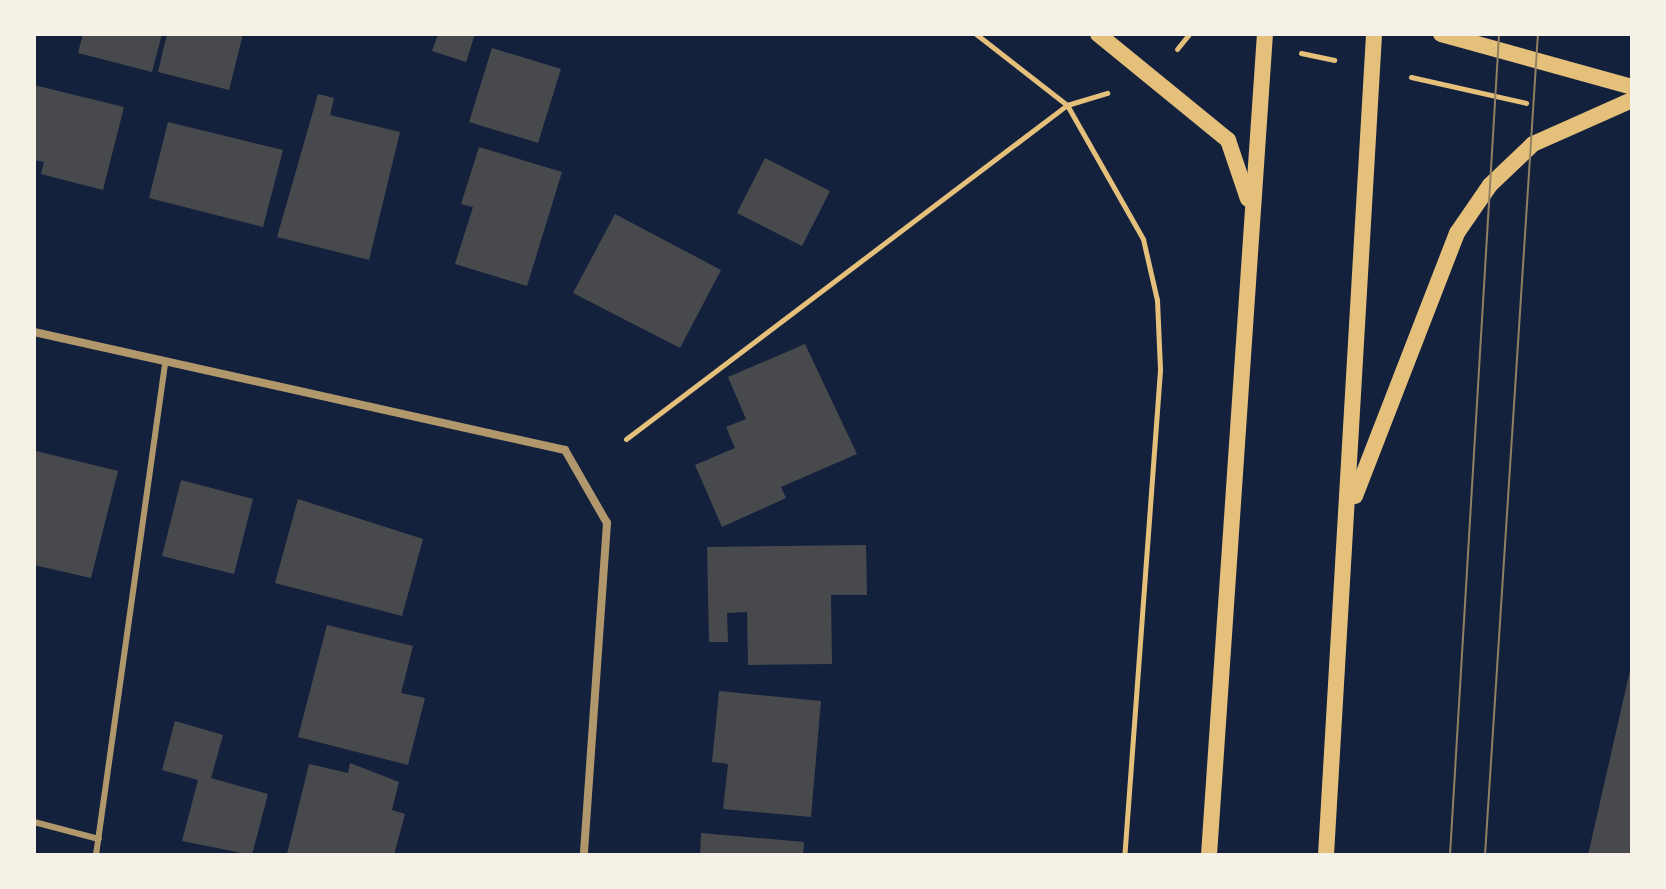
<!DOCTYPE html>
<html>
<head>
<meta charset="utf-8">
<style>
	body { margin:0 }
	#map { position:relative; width:1666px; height:889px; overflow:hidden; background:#14213d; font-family:"Exo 2",sans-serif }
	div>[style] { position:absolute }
	.building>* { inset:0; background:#48494c }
	.path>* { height:5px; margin:-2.5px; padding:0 2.5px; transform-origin:2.5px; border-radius:2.5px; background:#e5c07b }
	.service>* { height:6px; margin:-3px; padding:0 3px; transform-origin:3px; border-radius:3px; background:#b1986c }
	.minor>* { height:8px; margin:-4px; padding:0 4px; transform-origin:4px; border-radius:4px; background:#b1986c }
	.secondary>* { height:16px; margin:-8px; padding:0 8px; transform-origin:8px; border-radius:8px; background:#e5c07b }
	.tram>* { height:2px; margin:-1px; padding:0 1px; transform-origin:1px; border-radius:1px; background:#918062 }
	span { translate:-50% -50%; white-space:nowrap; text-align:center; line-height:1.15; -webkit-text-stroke:8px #f6f1e7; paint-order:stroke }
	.frame { position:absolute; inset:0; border:36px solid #f6f1e7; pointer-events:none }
</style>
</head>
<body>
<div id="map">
	<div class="building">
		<div style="clip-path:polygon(83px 34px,162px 34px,152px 72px,78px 53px)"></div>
		<div style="clip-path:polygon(167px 34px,243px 34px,229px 90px,158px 72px)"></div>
		<div style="clip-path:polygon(438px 34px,475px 34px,466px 62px,432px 51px)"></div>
		<div style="clip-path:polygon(492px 48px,561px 69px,538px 143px,469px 122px)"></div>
		<div style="clip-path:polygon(34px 85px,124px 107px,103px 190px,41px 174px,44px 162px,34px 160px)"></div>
		<div style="clip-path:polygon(318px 94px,334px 98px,330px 115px,400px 132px,369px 260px,277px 237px)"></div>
		<div style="clip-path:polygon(168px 122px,283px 150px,263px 227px,149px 198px)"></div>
		<div style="clip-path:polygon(479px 147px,562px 172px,527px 286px,455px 264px,473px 207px,461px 204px)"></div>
		<div style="clip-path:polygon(765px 158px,830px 191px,802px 246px,737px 213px)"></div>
		<div style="clip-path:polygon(615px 214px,721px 270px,680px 348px,573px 293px)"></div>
		<div style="clip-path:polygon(805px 344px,857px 454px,781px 487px,786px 498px,722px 527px,695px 465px,735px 448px,726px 427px,746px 419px,728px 377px)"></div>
		<div style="clip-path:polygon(36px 451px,118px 471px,91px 578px,34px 565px)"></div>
		<div style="clip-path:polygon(181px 480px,253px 499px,234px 574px,162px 556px)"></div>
		<div style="clip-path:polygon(298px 499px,423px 539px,402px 616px,275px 583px)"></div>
		<div style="clip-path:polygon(866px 545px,867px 595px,831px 595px,832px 664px,748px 665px,747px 612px,727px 613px,728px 642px,709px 642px,707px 547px)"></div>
		<div style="clip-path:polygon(327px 625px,413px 646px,401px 693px,425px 698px,408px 765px,298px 737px)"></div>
		<div style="clip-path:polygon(1631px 666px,1632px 855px,1588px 855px)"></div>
		<div style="clip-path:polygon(719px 691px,821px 701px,811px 817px,723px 809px,728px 764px,712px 762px)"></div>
		<div style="clip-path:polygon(175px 721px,223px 735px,211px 778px,268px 794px,252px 855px,182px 841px,198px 780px,162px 770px)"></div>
		<div style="clip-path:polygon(350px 763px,399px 782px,392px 810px,405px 814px,394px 855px,287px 854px,309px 764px,348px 773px)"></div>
		<div style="clip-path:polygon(701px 833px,804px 842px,803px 855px,700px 855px)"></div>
	</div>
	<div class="path">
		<div style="left:976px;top:34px;width:115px;rotate:38deg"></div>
		<div style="left:1067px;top:105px;width:154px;rotate:60.4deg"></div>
		<div style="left:1143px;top:239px;width:63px;rotate:77.1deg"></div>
		<div style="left:1157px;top:300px;width:70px;rotate:87.5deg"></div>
		<div style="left:1160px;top:370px;width:486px;rotate:94.2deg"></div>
		<div style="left:1177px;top:49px;width:19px;rotate:-51deg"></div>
		<div style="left:1301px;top:53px;width:34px;rotate:12deg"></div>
		<div style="left:1411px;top:77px;width:118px;rotate:12.7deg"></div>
		<div style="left:626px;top:439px;width:553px;rotate:-37.14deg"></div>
		<div style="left:1067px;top:105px;width:42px;rotate:-16.7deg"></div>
	</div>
	<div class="service">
		<div style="left:34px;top:822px;width:67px;rotate:14.7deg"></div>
		<div style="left:96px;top:855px;width:495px;rotate:-82deg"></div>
	</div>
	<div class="minor">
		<div style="left:34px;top:332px;width:544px;rotate:12.53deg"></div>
		<div style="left:565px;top:450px;width:84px;rotate:60.1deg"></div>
		<div style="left:607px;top:523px;width:333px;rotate:94deg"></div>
	</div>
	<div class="secondary">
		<div style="left:1098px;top:34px;width:168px;rotate:39.2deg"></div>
		<div style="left:1228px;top:140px;width:62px;rotate:71.3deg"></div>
		<div style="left:1441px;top:34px;width:198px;rotate:15.5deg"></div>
		<div style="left:1355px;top:496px;width:282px;rotate:-68.8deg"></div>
		<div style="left:1457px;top:233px;width:58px;rotate:-55.5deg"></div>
		<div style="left:1490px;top:185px;width:59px;rotate:-43.6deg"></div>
		<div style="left:1533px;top:144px;width:108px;rotate:-24deg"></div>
		<div style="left:1209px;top:855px;width:823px;rotate:-86.1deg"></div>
		<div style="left:1326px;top:855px;width:822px;rotate:-86.65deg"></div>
	</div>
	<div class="tram">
		<div style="left:1450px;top:855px;width:822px;rotate:-86.58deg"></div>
		<div style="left:1485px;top:855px;width:823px;rotate:-86.31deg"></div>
	</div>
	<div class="frame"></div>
</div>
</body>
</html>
